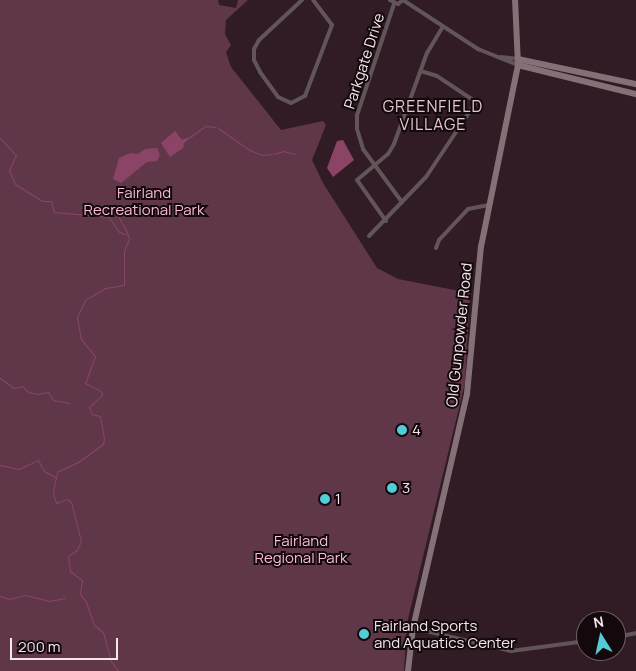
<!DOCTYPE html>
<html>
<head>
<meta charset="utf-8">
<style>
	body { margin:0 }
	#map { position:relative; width:636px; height:671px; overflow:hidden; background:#311b25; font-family:Manrope,sans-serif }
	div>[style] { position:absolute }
	.green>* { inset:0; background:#603749 }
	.water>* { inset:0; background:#8c4466 }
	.stream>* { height:1px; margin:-0.5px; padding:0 0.5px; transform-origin:0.5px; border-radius:0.5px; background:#8c4466 }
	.street>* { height:4px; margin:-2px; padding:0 2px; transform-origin:2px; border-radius:2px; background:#61555a }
	.secondary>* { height:5.5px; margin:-2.75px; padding:0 2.75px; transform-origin:2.75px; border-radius:2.75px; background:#847178 }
	.dots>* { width:14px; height:14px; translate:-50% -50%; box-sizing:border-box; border:2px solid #13090d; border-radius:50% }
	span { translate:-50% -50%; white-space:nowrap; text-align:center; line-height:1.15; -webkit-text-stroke:4px #13090d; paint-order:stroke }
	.street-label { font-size:15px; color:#f5e6ec }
	.park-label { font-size:15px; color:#fbbad5 }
	.poi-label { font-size:15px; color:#f5e6ec }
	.left { translate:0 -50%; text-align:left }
	.neighbourhood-label { font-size:16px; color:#e4c6d2; letter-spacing:1px }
	.north { position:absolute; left:576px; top:611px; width:50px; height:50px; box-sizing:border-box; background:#13090d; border:1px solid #6d6166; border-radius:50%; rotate:350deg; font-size:14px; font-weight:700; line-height:20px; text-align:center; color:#f5e6ec }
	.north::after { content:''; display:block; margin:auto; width:18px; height:22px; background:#52ccd5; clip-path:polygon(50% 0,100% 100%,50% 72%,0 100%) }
	.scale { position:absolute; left:10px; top:638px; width:108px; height:22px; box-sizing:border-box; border:2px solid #f5e6ec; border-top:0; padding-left:6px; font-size:15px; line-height:18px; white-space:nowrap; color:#f5e6ec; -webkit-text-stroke:4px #13090d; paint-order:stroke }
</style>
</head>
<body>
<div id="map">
	<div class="green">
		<div style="clip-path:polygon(0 0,218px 0,219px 5px,236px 8px,238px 0,248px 0,226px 20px,225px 34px,231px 45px,226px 52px,231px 67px,281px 130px,323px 121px,326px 125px,312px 160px,323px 183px,377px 268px,398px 279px,470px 293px,465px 383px,407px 623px,404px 671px,0 671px)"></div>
	</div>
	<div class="water">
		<div style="clip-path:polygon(175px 131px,182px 140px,192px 136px,184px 143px,183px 148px,170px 157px,161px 143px)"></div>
		<div style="clip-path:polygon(343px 140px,354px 160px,333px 177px,327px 168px,337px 141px)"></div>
		<div style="clip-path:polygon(157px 148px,160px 155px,157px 161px,147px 162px,121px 183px,113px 179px,119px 158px,130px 153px,138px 154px,145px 149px)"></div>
	</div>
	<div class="stream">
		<div style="left:218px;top:128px;width:38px;rotate:35deg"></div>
		<div style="left:249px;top:150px;width:14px;rotate:21deg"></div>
		<div style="left:262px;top:155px;width:10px;rotate:-6deg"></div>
		<div style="left:190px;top:137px;width:19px;rotate:-36deg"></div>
		<div style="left:205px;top:126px;width:11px;rotate:5deg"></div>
		<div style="left:0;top:138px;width:23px;rotate:47deg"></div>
		<div style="left:16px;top:155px;width:17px;rotate:115deg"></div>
		<div style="left:9px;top:170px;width:15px;rotate:67deg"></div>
		<div style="left:15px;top:184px;width:32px;rotate:32deg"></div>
		<div style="left:42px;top:201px;width:9px"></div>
		<div style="left:51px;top:201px;width:11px;rotate:75deg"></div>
		<div style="left:54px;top:212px;width:55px;rotate:5.2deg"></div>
		<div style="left:109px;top:217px;width:18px;rotate:56deg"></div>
		<div style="left:119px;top:232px;width:9px;rotate:18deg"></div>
		<div style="left:128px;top:235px;width:4px;rotate:76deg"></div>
		<div style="left:129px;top:239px;width:13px;rotate:113deg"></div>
		<div style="left:124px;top:251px;width:34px;rotate:90deg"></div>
		<div style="left:124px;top:285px;width:19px;rotate:171deg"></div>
		<div style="left:105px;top:288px;width:23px;rotate:149deg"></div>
		<div style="left:85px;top:300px;width:19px;rotate:115deg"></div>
		<div style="left:77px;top:317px;width:22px;rotate:80deg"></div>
		<div style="left:81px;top:339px;width:22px;rotate:51deg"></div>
		<div style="left:95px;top:356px;width:29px;rotate:110deg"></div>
		<div style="left:85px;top:383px;width:18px;rotate:27deg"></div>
		<div style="left:101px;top:391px;width:4px;rotate:76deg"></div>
		<div style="left:102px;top:395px;width:18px;rotate:137deg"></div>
		<div style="left:89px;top:407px;width:8px;rotate:67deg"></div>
		<div style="left:92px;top:414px;width:8px;rotate:14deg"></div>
		<div style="left:100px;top:416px;width:23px;rotate:80deg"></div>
		<div style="left:104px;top:439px;width:5px;rotate:101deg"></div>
		<div style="left:103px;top:444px;width:31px;rotate:144deg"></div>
		<div style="left:78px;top:462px;width:23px;rotate:155deg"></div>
		<div style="left:57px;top:472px;width:21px;rotate:101deg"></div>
		<div style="left:53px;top:493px;width:10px;rotate:73deg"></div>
		<div style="left:56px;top:503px;width:12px;rotate:-20deg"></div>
		<div style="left:67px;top:499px;width:5px;rotate:37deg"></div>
		<div style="left:71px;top:502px;width:40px;rotate:75.6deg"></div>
		<div style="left:81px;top:541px;width:10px;rotate:114deg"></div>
		<div style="left:77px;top:550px;width:11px;rotate:146deg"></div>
		<div style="left:68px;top:556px;width:15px;rotate:82deg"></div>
		<div style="left:70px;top:571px;width:15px;rotate:37deg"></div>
		<div style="left:82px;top:580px;width:14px;rotate:98deg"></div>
		<div style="left:80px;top:594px;width:10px;rotate:53deg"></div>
		<div style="left:86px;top:602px;width:24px;rotate:71deg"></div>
		<div style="left:94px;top:625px;width:11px;rotate:38deg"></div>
		<div style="left:103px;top:632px;width:30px;rotate:75deg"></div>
		<div style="left:111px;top:661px;width:12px;rotate:55deg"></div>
		<div style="left:274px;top:154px;width:9px;rotate:-18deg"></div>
		<div style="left:283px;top:151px;width:12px;rotate:14deg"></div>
		<div style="left:115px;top:210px;width:27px;rotate:62deg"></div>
		<div style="left:0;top:378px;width:17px;rotate:36deg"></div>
		<div style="left:14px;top:388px;width:8px;rotate:-14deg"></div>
		<div style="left:22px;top:386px;width:8px;rotate:45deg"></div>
		<div style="left:28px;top:392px;width:10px;rotate:11deg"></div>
		<div style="left:38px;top:394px;width:10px;rotate:-11deg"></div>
		<div style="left:48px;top:392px;width:9px;rotate:58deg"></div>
		<div style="left:53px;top:400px;width:17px;rotate:10deg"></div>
		<div style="left:0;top:465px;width:19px;rotate:12deg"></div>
		<div style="left:19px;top:469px;width:21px;rotate:-25deg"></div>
		<div style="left:38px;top:460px;width:13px;rotate:61deg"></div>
		<div style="left:44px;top:471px;width:13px;rotate:29deg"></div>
		<div style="left:0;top:596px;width:9px;rotate:18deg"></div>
		<div style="left:9px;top:599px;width:16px;rotate:-14deg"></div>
		<div style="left:25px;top:595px;width:25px;rotate:14deg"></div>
		<div style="left:49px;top:601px;width:16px;rotate:-11deg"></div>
	</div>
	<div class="street">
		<div style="left:302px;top:0;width:59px;rotate:137.1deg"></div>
		<div style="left:259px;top:40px;width:10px;rotate:119deg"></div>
		<div style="left:254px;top:49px;width:11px;rotate:90deg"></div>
		<div style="left:254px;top:60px;width:13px;rotate:63deg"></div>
		<div style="left:260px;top:72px;width:31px;rotate:54deg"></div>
		<div style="left:278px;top:97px;width:14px;rotate:25deg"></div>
		<div style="left:291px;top:103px;width:16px;rotate:-27deg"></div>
		<div style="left:305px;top:96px;width:76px;rotate:-69.2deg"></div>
		<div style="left:332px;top:25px;width:31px;rotate:-127deg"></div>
		<div style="left:390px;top:0;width:9px;rotate:27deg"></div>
		<div style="left:398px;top:4px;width:6px;rotate:-39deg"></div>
		<div style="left:403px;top:0;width:90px;rotate:33.2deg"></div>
		<div style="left:478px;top:49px;width:43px;rotate:21.8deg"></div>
		<div style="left:394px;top:4px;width:117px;rotate:108.4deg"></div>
		<div style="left:357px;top:115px;width:14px;rotate:90deg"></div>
		<div style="left:357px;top:129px;width:21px;rotate:73deg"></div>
		<div style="left:363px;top:149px;width:66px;rotate:53.7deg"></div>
		<div style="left:500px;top:57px;width:18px;rotate:6deg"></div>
		<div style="left:386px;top:221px;width:50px;rotate:-125.3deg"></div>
		<div style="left:357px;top:180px;width:40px;rotate:-40deg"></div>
		<div style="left:388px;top:154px;width:12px;rotate:-59deg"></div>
		<div style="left:394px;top:144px;width:97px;rotate:-70.1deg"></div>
		<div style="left:427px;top:53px;width:31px;rotate:-59deg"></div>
		<div style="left:369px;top:236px;width:82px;rotate:-46deg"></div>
		<div style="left:426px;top:177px;width:90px;rotate:-56.3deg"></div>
		<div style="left:476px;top:102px;width:47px;rotate:-146.3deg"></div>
		<div style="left:437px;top:76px;width:17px;rotate:-163deg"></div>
		<div style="left:436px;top:248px;width:9px;rotate:-69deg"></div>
		<div style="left:439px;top:240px;width:42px;rotate:-46.9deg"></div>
		<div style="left:468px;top:209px;width:21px;rotate:-11deg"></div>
		<div style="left:413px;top:628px;width:101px;rotate:13.2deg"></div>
		<div style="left:511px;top:651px;width:76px;rotate:-7.6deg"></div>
		<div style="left:616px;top:637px;width:20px;rotate:-11deg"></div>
	</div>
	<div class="secondary">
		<div style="left:518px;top:59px;width:121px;rotate:12deg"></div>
		<div style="left:518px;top:65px;width:122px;rotate:13.8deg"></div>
		<div style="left:408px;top:671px;width:43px;rotate:-83.4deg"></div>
		<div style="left:413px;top:628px;width:240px;rotate:-77deg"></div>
		<div style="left:467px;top:394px;width:148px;rotate:-84.6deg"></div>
		<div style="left:481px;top:247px;width:186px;rotate:-78.5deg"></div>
		<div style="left:518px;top:65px;width:65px;rotate:-92.6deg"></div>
	</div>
	<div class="dots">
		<div style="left:402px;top:430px;background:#52ccd5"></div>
		<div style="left:392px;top:488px;background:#52ccd5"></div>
		<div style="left:325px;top:499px;background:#52ccd5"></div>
		<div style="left:364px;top:634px;background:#52ccd5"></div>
	</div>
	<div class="street-label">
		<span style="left:364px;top:61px;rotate:-72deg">Parkgate Drive</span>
		<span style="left:459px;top:335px;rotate:-84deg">Old Gunpowder Road</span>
	</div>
	<div class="park-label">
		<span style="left:144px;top:201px">Fairland<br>Recreational Park</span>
		<span style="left:301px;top:549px">Fairland<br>Regional Park</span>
	</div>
	<div class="poi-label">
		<span class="left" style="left:412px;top:430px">4</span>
		<span class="left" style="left:402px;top:488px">3</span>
		<span class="left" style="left:335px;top:499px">1</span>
		<span class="left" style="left:374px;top:634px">Fairland Sports<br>and Aquatics Center</span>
	</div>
	<div class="neighbourhood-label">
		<span style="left:433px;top:115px">GREENFIELD<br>VILLAGE</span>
	</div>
	<div class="north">N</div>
	<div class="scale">200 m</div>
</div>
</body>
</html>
